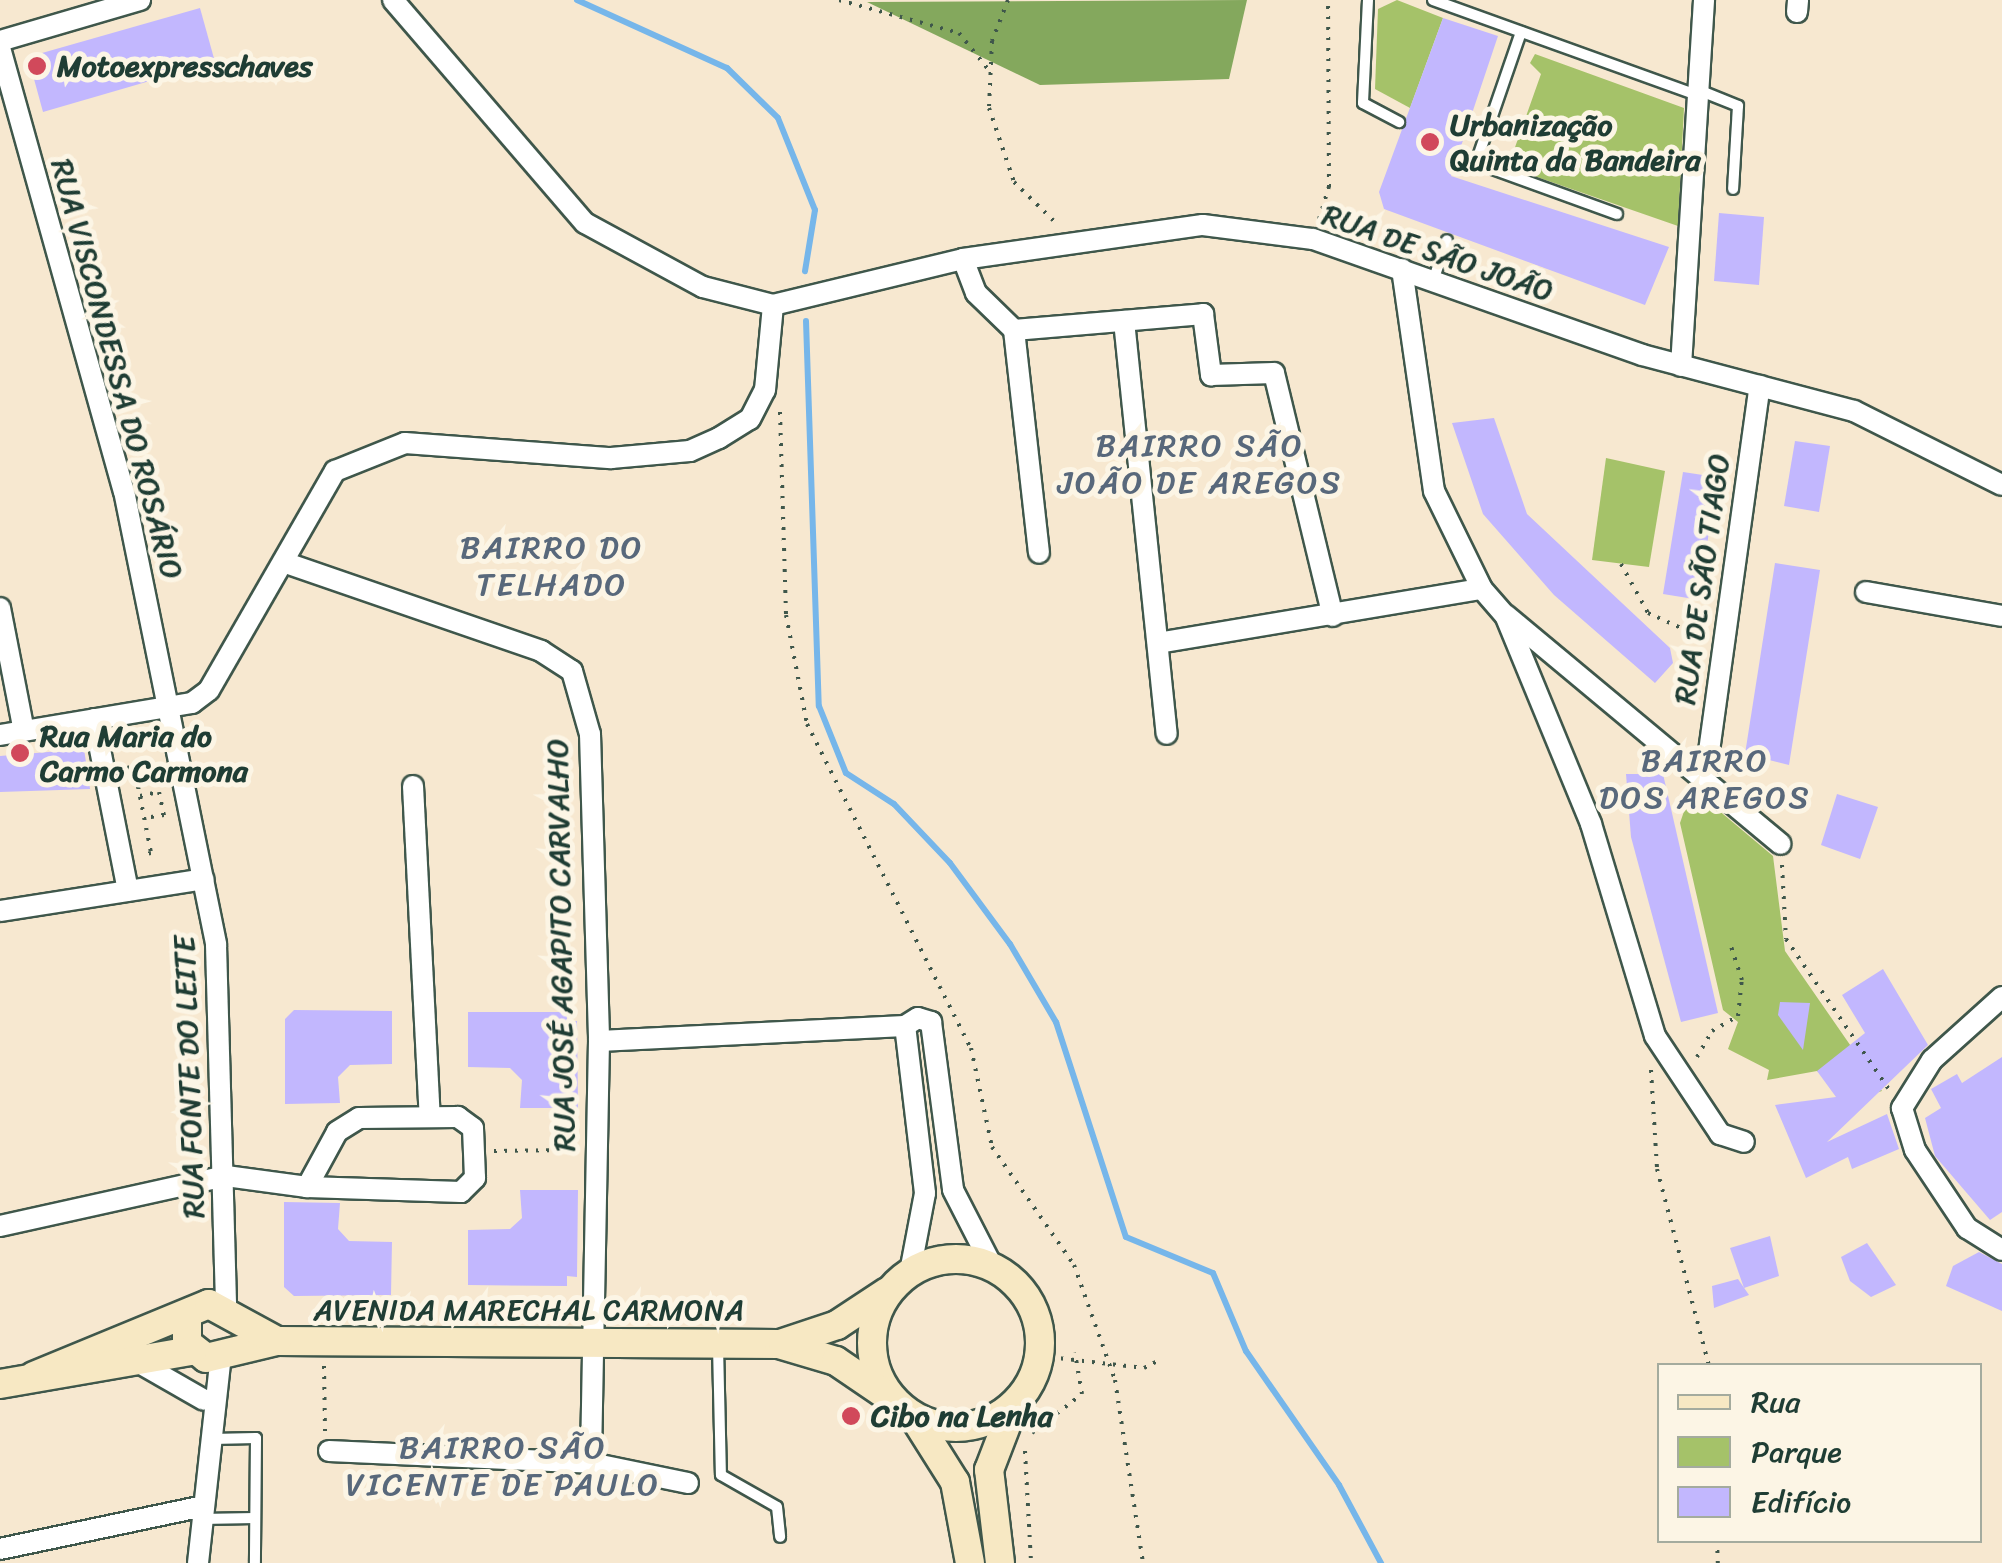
<!DOCTYPE html>
<html>
<head>
<meta charset="utf-8">
<style>
	body { margin:0 }
	#map { position:relative; width:2002px; height:1563px; overflow:hidden; background:#f7e8d0; font-family:Sriracha,sans-serif }
	div>[style] { position:absolute }
	.green>* { inset:0; background:#a5c269 }
	.forest>* { inset:0; background:#84a85d }
	.stream>* { height:6px; margin:-3px; padding:0 3px; transform-origin:3px; border-radius:3px; background:#76b6ea }
	.building>* { inset:0; background:#c2b7fe }
	.path>* { height:4px; margin-top:-2px; transform-origin:0; background:repeating-linear-gradient(90deg,#3f574b 0 2.5px,transparent 0 10.5px) }
	.roads { filter:drop-shadow(2px 0 #3f574b) drop-shadow(-2px 0 #3f574b) drop-shadow(0 2px #3f574b) drop-shadow(0 -2px #3f574b) }
	.lane>* { height:10px; margin:-5px; padding:0 5px; transform-origin:5px; border-radius:5px; background:#fff }
	.street>* { height:20px; margin:-10px; padding:0 10px; transform-origin:10px; border-radius:10px; background:#fff }
	.secondary>* { height:28px; margin:-14px; padding:0 14px; transform-origin:14px; border-radius:14px; background:#f7e8c3 }
	.secondary>.ring { margin:-14px; padding:0; box-sizing:content-box; background:none; border:28px solid #f7e8c3; border-radius:50% }
	.dots>* { width:28px; height:28px; translate:-50% -50%; box-sizing:border-box; border:5px solid #fcf5e5; border-radius:50% }
	span { translate:-50% -50%; white-space:nowrap; text-align:center; line-height:1.15; -webkit-text-stroke:10px #fcf5e5; paint-order:stroke }
	.poi-label { font-size:30px; color:#1f3d34; font-weight:700 }
	.left { translate:0 -50%; text-align:left }
	.street-label { font-size:30px; color:#1f3d34 }
	.neighbourhood-label { font-size:32px; color:#58687b; letter-spacing:2.5px }
	.legend { position:absolute; left:1657px; top:1363px; width:325px; height:180px; box-sizing:border-box; background:#fcf5e5; border:2px solid #a4ab9e; margin:0; padding:12px 18px; list-style:none; font-size:30px; color:#1f3d34 }
	.legend li { display:flex; align-items:center; gap:20px; height:50px }
	.legend b { width:50px; border:2px solid #a4ab9e }
</style>
</head>
<body>
<div id="map">
	<div class="green">
		<div style="clip-path:polygon(1397px 0,1443px 18px,1410px 108px,1375px 89px,1378px 9px)"></div>
		<div style="clip-path:polygon(1535px 54px,1684px 108px,1678px 226px,1508px 167px,1541px 74px,1530px 63px)"></div>
		<div style="clip-path:polygon(1606px 458px,1665px 471px,1649px 567px,1592px 560px)"></div>
		<div style="clip-path:polygon(1692px 788px,1773px 856px,1785px 951px,1882px 1091px,1858px 1098px,1817px 1071px,1767px 1080px,1769px 1070px,1728px 1049px,1738px 1022px,1723px 1010px,1680px 823px)"></div>
	</div>
	<div class="forest">
		<div style="clip-path:polygon(1247px 0,1229px 79px,1040px 85px,867px 2px)"></div>
	</div>
	<div class="stream">
		<div style="left:577px;top:0;width:165px;rotate:24.4deg"></div>
		<div style="left:727px;top:68px;width:71px;rotate:44.4deg"></div>
		<div style="left:778px;top:118px;width:99px;rotate:68.1deg"></div>
		<div style="left:815px;top:210px;width:62px;rotate:99.3deg"></div>
		<div style="left:806px;top:321px;width:385px;rotate:88.1deg"></div>
		<div style="left:819px;top:706px;width:72px;rotate:68.1deg"></div>
		<div style="left:846px;top:773px;width:57px;rotate:32.9deg"></div>
		<div style="left:894px;top:804px;width:81px;rotate:46.5deg"></div>
		<div style="left:950px;top:863px;width:101px;rotate:53.5deg"></div>
		<div style="left:1010px;top:944px;width:91px;rotate:59.5deg"></div>
		<div style="left:1056px;top:1022px;width:226px;rotate:72deg"></div>
		<div style="left:1126px;top:1237px;width:94px;rotate:22.5deg"></div>
		<div style="left:1213px;top:1273px;width:85px;rotate:67.1deg"></div>
		<div style="left:1246px;top:1351px;width:163px;rotate:55.2deg"></div>
		<div style="left:1339px;top:1485px;width:89px;rotate:61.7deg"></div>
	</div>
	<div class="building">
		<div style="clip-path:polygon(200px 8px,215px 62px,43px 112px,28px 57px)"></div>
		<div style="clip-path:polygon(1443px 18px,1498px 36px,1451px 176px,1669px 247px,1645px 305px,1384px 209px,1379px 192px)"></div>
		<div style="clip-path:polygon(1719px 213px,1764px 217px,1759px 285px,1714px 281px)"></div>
		<div style="clip-path:polygon(1494px 418px,1527px 514px,1670px 648px,1673px 663px,1655px 683px,1554px 595px,1483px 514px,1452px 423px)"></div>
		<div style="clip-path:polygon(1795px 441px,1830px 446px,1819px 512px,1784px 506px)"></div>
		<div style="clip-path:polygon(1683px 472px,1716px 477px,1700px 600px,1663px 594px)"></div>
		<div style="clip-path:polygon(1775px 563px,1820px 570px,1789px 765px,1745px 754px)"></div>
		<div style="clip-path:polygon(84px 749px,90px 789px,0 792px,0 756px)"></div>
		<div style="clip-path:polygon(1626px 774px,1663px 774px,1718px 1013px,1681px 1022px,1631px 837px)"></div>
		<div style="clip-path:polygon(1837px 794px,1878px 807px,1860px 859px,1821px 845px)"></div>
		<div style="clip-path:polygon(1883px 969px,1928px 1045px,1827px 1142px,1887px 1114px,1899px 1149px,1852px 1169px,1848px 1157px,1806px 1178px,1775px 1105px,1836px 1097px,1817px 1071px,1865px 1033px,1842px 995px)"></div>
		<div style="clip-path:polygon(1780px 1002px,1810px 1003px,1803px 1050px,1778px 1015px)"></div>
		<div style="clip-path:polygon(294px 1010px,392px 1011px,392px 1064px,350px 1065px,338px 1077px,340px 1103px,285px 1104px,285px 1019px)"></div>
		<div style="clip-path:polygon(468px 1012px,567px 1012px,567px 1022px,577px 1021px,578px 1108px,520px 1108px,522px 1080px,510px 1068px,468px 1067px)"></div>
		<div style="clip-path:polygon(2002px 1057px,2002px 1212px,1990px 1220px,1935px 1156px,1925px 1118px,1941px 1108px,1931px 1089px,1957px 1074px,1962px 1083px)"></div>
		<div style="clip-path:polygon(520px 1190px,578px 1190px,577px 1277px,567px 1276px,567px 1286px,468px 1285px,468px 1230px,510px 1229px,522px 1218px)"></div>
		<div style="clip-path:polygon(284px 1202px,340px 1203px,338px 1229px,349px 1241px,392px 1242px,391px 1295px,294px 1296px,284px 1287px)"></div>
		<div style="clip-path:polygon(1770px 1236px,1779px 1276px,1744px 1288px,1730px 1248px)"></div>
		<div style="clip-path:polygon(1867px 1243px,1896px 1285px,1871px 1297px,1850px 1281px,1841px 1257px)"></div>
		<div style="clip-path:polygon(1979px 1252px,2002px 1264px,2002px 1311px,1946px 1286px,1953px 1266px)"></div>
		<div style="clip-path:polygon(1738px 1279px,1749px 1295px,1714px 1308px,1712px 1286px)"></div>
	</div>
	<div class="path">
		<div style="left:839px;top:0;width:124px;rotate:15.4deg"></div>
		<div style="left:959px;top:33px;width:51px;rotate:51.3deg"></div>
		<div style="left:1008px;top:0;width:44px;rotate:111.3deg"></div>
		<div style="left:992px;top:41px;width:67px;rotate:92.6deg"></div>
		<div style="left:989px;top:108px;width:78px;rotate:71.3deg"></div>
		<div style="left:1014px;top:182px;width:59px;rotate:44.3deg"></div>
		<div style="left:1319px;top:219px;width:34px;rotate:-73deg"></div>
		<div style="left:1329px;top:187px;width:187px;rotate:-90.3deg"></div>
		<div style="left:780px;top:412px;width:203px;rotate:88.3deg"></div>
		<div style="left:786px;top:615px;width:111px;rotate:79.1deg"></div>
		<div style="left:807px;top:724px;width:363px;rotate:63.2deg"></div>
		<div style="left:971px;top:1048px;width:101px;rotate:78deg"></div>
		<div style="left:992px;top:1147px;width:144px;rotate:55.2deg"></div>
		<div style="left:1074px;top:1265px;width:122px;rotate:70.4deg"></div>
		<div style="left:1115px;top:1380px;width:185px;rotate:81.3deg"></div>
		<div style="left:1621px;top:564px;width:56px;rotate:61.1deg"></div>
		<div style="left:1648px;top:613px;width:60px;rotate:24.4deg"></div>
		<div style="left:127px;top:768px;width:7px;rotate:-16deg"></div>
		<div style="left:134px;top:766px;width:89px;rotate:78.9deg"></div>
		<div style="left:151px;top:853px;width:10px;rotate:169deg"></div>
		<div style="left:140px;top:796px;width:19px;rotate:-12deg"></div>
		<div style="left:159px;top:792px;width:24px;rotate:78deg"></div>
		<div style="left:164px;top:815px;width:18px;rotate:171deg"></div>
		<div style="left:1782px;top:865px;width:74px;rotate:86.9deg"></div>
		<div style="left:1786px;top:939px;width:181px;rotate:55.6deg"></div>
		<div style="left:1697px;top:1057px;width:30px;rotate:-60deg"></div>
		<div style="left:1712px;top:1031px;width:30px;rotate:-30deg"></div>
		<div style="left:1738px;top:1016px;width:36px;rotate:-84deg"></div>
		<div style="left:1742px;top:980px;width:38px;rotate:-108deg"></div>
		<div style="left:1651px;top:1070px;width:99px;rotate:86.5deg"></div>
		<div style="left:1657px;top:1169px;width:204px;rotate:75.2deg"></div>
		<div style="left:494px;top:1151px;width:80px;rotate:-0.7deg"></div>
		<div style="left:1040px;top:1356px;width:105px;rotate:6.6deg"></div>
		<div style="left:1144px;top:1368px;width:18px;rotate:-27deg"></div>
		<div style="left:324px;top:1366px;width:65px;rotate:89.1deg"></div>
		<div style="left:1032px;top:1433px;width:63px;rotate:-38deg"></div>
		<div style="left:1082px;top:1394px;width:42px;rotate:-99.7deg"></div>
		<div style="left:1025px;top:1451px;width:112px;rotate:86.9deg"></div>
		<div style="left:1717px;top:1540px;width:23px;rotate:88deg"></div>
	</div>
	<div class="roads">
		<div class="lane">
			<div style="left:1368px;top:0;width:103px;rotate:92.8deg"></div>
			<div style="left:1363px;top:103px;width:41px;rotate:27.8deg"></div>
			<div style="left:1433px;top:0;width:283px;rotate:19.8deg"></div>
			<div style="left:1521px;top:32px;width:139px;rotate:109deg"></div>
			<div style="left:1476px;top:163px;width:150px;rotate:19.9deg"></div>
			<div style="left:1701px;top:91px;width:40px;rotate:22deg"></div>
			<div style="left:1738px;top:106px;width:83px;rotate:93.4deg"></div>
			<div style="left:1433px;top:281px;width:43px;rotate:-71.1deg"></div>
			<div style="left:718px;top:1346px;width:129px;rotate:88.7deg"></div>
			<div style="left:721px;top:1475px;width:64px;rotate:29.7deg"></div>
			<div style="left:777px;top:1507px;width:30px;rotate:84deg"></div>
			<div style="left:212px;top:1439px;width:44px;rotate:-1.3deg"></div>
			<div style="left:256px;top:1438px;width:125px;rotate:90.5deg"></div>
			<div style="left:201px;top:1519px;width:54px;rotate:-1.1deg"></div>
		</div>
		<div class="street">
			<div style="left:393px;top:0;width:294px;rotate:49.3deg"></div>
			<div style="left:585px;top:223px;width:134px;rotate:28.5deg"></div>
			<div style="left:703px;top:287px;width:72px;rotate:14.4deg"></div>
			<div style="left:773px;top:305px;width:195px;rotate:-13.6deg"></div>
			<div style="left:963px;top:259px;width:242px;rotate:-8.1deg"></div>
			<div style="left:1203px;top:225px;width:111px;rotate:7.3deg"></div>
			<div style="left:1313px;top:239px;width:349px;rotate:19.4deg"></div>
			<div style="left:1642px;top:355px;width:219px;rotate:14.8deg"></div>
			<div style="left:1854px;top:411px;width:165px;rotate:26.6deg"></div>
			<div style="left:1797px;top:12px;width:12px;rotate:-85deg"></div>
			<div style="left:0;top:41px;width:146px;rotate:-16.3deg"></div>
			<div style="left:0;top:48px;width:460px;rotate:74.4deg"></div>
			<div style="left:124px;top:491px;width:463px;rotate:78.5deg"></div>
			<div style="left:216px;top:945px;width:364px;rotate:88.4deg"></div>
			<div style="left:963px;top:259px;width:36px;rotate:69deg"></div>
			<div style="left:976px;top:293px;width:53px;rotate:44.2deg"></div>
			<div style="left:1014px;top:330px;width:190px;rotate:-4.8deg"></div>
			<div style="left:1203px;top:314px;width:62px;rotate:82.5deg"></div>
			<div style="left:1211px;top:375px;width:63px;rotate:-1.8deg"></div>
			<div style="left:1274px;top:373px;width:250px;rotate:76.4deg"></div>
			<div style="left:1402px;top:269px;width:224px;rotate:81.8deg"></div>
			<div style="left:1434px;top:491px;width:109px;rotate:63.9deg"></div>
			<div style="left:1482px;top:589px;width:35px;rotate:49deg"></div>
			<div style="left:1505px;top:615px;width:226px;rotate:67.6deg"></div>
			<div style="left:1591px;top:824px;width:221px;rotate:73.2deg"></div>
			<div style="left:1655px;top:1036px;width:118px;rotate:56.4deg"></div>
			<div style="left:1720px;top:1134px;width:25px;rotate:18deg"></div>
			<div style="left:1124px;top:321px;width:415px;rotate:84.1deg"></div>
			<div style="left:1014px;top:330px;width:224px;rotate:83.6deg"></div>
			<div style="left:1681px;top:366px;width:367px;rotate:-86.4deg"></div>
			<div style="left:289px;top:564px;width:267px;rotate:19deg"></div>
			<div style="left:541px;top:651px;width:37px;rotate:33deg"></div>
			<div style="left:572px;top:671px;width:66px;rotate:74.1deg"></div>
			<div style="left:590px;top:734px;width:307px;rotate:88.3deg"></div>
			<div style="left:599px;top:1041px;width:422px;rotate:91.1deg"></div>
			<div style="left:1866px;top:592px;width:138px;rotate:10deg"></div>
			<div style="left:0;top:608px;width:125px;rotate:79deg"></div>
			<div style="left:1507px;top:616px;width:356px;rotate:39.8deg"></div>
			<div style="left:1158px;top:643px;width:328px;rotate:-9.5deg"></div>
			<div style="left:94px;top:719px;width:175px;rotate:78.8deg"></div>
			<div style="left:0;top:735px;width:195px;rotate:-9.5deg"></div>
			<div style="left:192px;top:703px;width:21px;rotate:-37deg"></div>
			<div style="left:209px;top:690px;width:253px;rotate:-60.1deg"></div>
			<div style="left:335px;top:471px;width:75px;rotate:-21.8deg"></div>
			<div style="left:405px;top:443px;width:207px;rotate:4.2deg"></div>
			<div style="left:611px;top:458px;width:79px;rotate:-5.1deg"></div>
			<div style="left:690px;top:451px;width:32px;rotate:-24deg"></div>
			<div style="left:719px;top:438px;width:36px;rotate:-32deg"></div>
			<div style="left:750px;top:419px;width:33px;rotate:-63deg"></div>
			<div style="left:765px;top:390px;width:85px;rotate:-84.6deg"></div>
			<div style="left:1705px;top:780px;width:398px;rotate:-82.1deg"></div>
			<div style="left:413px;top:786px;width:331px;rotate:87.1deg"></div>
			<div style="left:0;top:911px;width:206px;rotate:-8.9deg"></div>
			<div style="left:2002px;top:997px;width:94px;rotate:138deg"></div>
			<div style="left:1932px;top:1060px;width:57px;rotate:122deg"></div>
			<div style="left:1902px;top:1108px;width:44px;rotate:72.8deg"></div>
			<div style="left:1915px;top:1150px;width:94px;rotate:56.3deg"></div>
			<div style="left:1967px;top:1228px;width:41px;rotate:32.2deg"></div>
			<div style="left:599px;top:1041px;width:306px;rotate:-2.8deg"></div>
			<div style="left:0;top:1226px;width:231px;rotate:-12.5deg"></div>
			<div style="left:226px;top:1176px;width:82px;rotate:7.7deg"></div>
			<div style="left:307px;top:1187px;width:154px;rotate:1.9deg"></div>
			<div style="left:461px;top:1192px;width:20px;rotate:-45deg"></div>
			<div style="left:475px;top:1178px;width:50px;rotate:-92.3deg"></div>
			<div style="left:473px;top:1128px;width:19px;rotate:-144deg"></div>
			<div style="left:458px;top:1117px;width:99px;rotate:179.4deg"></div>
			<div style="left:359px;top:1118px;width:26px;rotate:148deg"></div>
			<div style="left:337px;top:1132px;width:63px;rotate:118.6deg"></div>
			<div style="left:910px;top:1272px;width:80px;rotate:-79.2deg"></div>
			<div style="left:925px;top:1193px;width:168px;rotate:-96.8deg"></div>
			<div style="left:905px;top:1026px;width:15px;rotate:-32deg"></div>
			<div style="left:918px;top:1018px;width:14px;rotate:17deg"></div>
			<div style="left:931px;top:1022px;width:169px;rotate:82.5deg"></div>
			<div style="left:953px;top:1190px;width:85px;rotate:62.8deg"></div>
			<div style="left:143px;top:1365px;width:70px;rotate:29.8deg"></div>
			<div style="left:329px;top:1451px;width:262px;rotate:2.6deg"></div>
			<div style="left:591px;top:1463px;width:99px;rotate:11.7deg"></div>
			<div style="left:0;top:1549px;width:203px;rotate:-11.9deg"></div>
			<div style="left:198px;top:1563px;width:208px;rotate:-83.7deg"></div>
		</div>
		<div class="secondary">
			<div class="ring" style="left:872px;top:1259px;width:140px;height:140px"></div>
			<div style="left:187px;top:1318px;width:25px;rotate:90deg"></div>
			<div style="left:187px;top:1343px;width:24px;rotate:38deg"></div>
			<div style="left:206px;top:1358px;width:73px;rotate:-13.5deg"></div>
			<div style="left:277px;top:1341px;width:502px;rotate:0.34deg"></div>
			<div style="left:779px;top:1344px;width:59px;rotate:16.6deg"></div>
			<div style="left:836px;top:1361px;width:68px;rotate:34.2deg"></div>
			<div style="left:783px;top:1343px;width:57px;rotate:-18.4deg"></div>
			<div style="left:837px;top:1325px;width:60px;rotate:-33.4deg"></div>
			<div style="left:34px;top:1376px;width:189px;rotate:-22.4deg"></div>
			<div style="left:209px;top:1304px;width:77px;rotate:28.6deg"></div>
			<div style="left:0;top:1384px;width:195px;rotate:-9.8deg"></div>
			<div style="left:914px;top:1417px;width:77px;rotate:57.8deg"></div>
			<div style="left:955px;top:1482px;width:82px;rotate:79.5deg"></div>
			<div style="left:1000px;top:1563px;width:94px;rotate:-96.7deg"></div>
			<div style="left:989px;top:1470px;width:70px;rotate:-69deg"></div>
		</div>
	</div>
	<div class="dots">
		<div style="left:37px;top:66px;background:#d1495b"></div>
		<div style="left:1430px;top:142px;background:#d1495b"></div>
		<div style="left:20px;top:753px;background:#d1495b"></div>
		<div style="left:851px;top:1416px;background:#d1495b"></div>
	</div>
	<div class="poi-label">
		<span class="left" style="left:57px;top:66px">Motoexpresschaves</span>
		<span class="left" style="left:1450px;top:142px">Urbanização<br>Quinta da Bandeira</span>
		<span class="left" style="left:40px;top:753px">Rua Maria do<br>Carmo Carmona</span>
		<span class="left" style="left:871px;top:1416px">Cibo na Lenha</span>
	</div>
	<div class="street-label">
		<span style="left:1438px;top:253px;rotate:19deg">RUA DE SÃO JOÃO</span>
		<span style="left:117px;top:369px;rotate:75deg">RUA VISCONDESSA DO ROSÁRIO</span>
		<span style="left:1702px;top:579px;rotate:-82deg">RUA DE SÃO TIAGO</span>
		<span style="left:561px;top:945px;rotate:-91deg">RUA JOSÉ AGAPITO CARVALHO</span>
		<span style="left:189px;top:1077px;rotate:-92deg">RUA FONTE DO LEITE</span>
		<span style="left:529px;top:1310px">AVENIDA MARECHAL CARMONA</span>
	</div>
	<div class="neighbourhood-label">
		<span style="left:1200px;top:465px">BAIRRO SÃO<br>JOÃO DE AREGOS</span>
		<span style="left:552px;top:567px">BAIRRO DO<br>TELHADO</span>
		<span style="left:1705px;top:780px">BAIRRO<br>DOS AREGOS</span>
		<span style="left:503px;top:1467px">BAIRRO SÃO<br>VICENTE DE PAULO</span>
	</div>
	<ul class="legend">
	<li><b style="height:12px;background:#f7e8c3"></b>Rua</li>
	<li><b style="height:28px;background:#a5c269"></b>Parque</li>
	<li><b style="height:28px;background:#c2b7fe"></b>Edifício</li>
	</ul>
</div>
</body>
</html>
